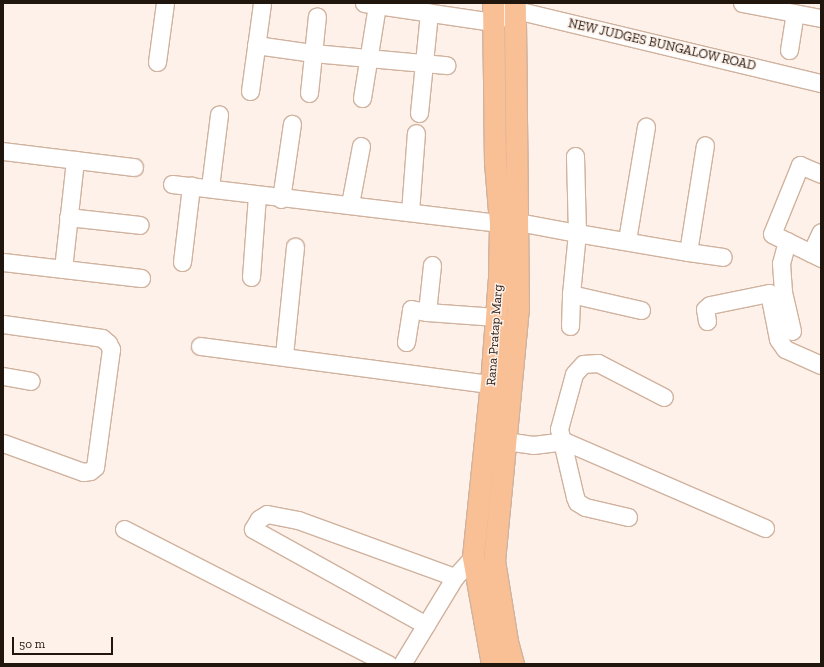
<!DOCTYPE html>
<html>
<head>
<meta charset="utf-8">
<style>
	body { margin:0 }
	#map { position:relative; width:824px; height:667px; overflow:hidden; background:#fef1e9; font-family:"Zilla Slab",serif }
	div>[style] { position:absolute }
	.roads { filter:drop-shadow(1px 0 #d0b29e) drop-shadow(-1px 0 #d0b29e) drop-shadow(0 1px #d0b29e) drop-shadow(0 -1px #d0b29e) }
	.minor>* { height:17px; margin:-8.5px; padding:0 8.5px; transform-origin:8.5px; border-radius:8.5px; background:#fff }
	.major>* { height:21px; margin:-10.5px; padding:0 10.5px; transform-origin:10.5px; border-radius:10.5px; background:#f9bf95 }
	span { translate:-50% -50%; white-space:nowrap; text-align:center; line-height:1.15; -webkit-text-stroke:3px #fef1e9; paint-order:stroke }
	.street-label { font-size:13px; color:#21160e }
	.frame { position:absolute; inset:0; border:4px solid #21160e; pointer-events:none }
	.scale { position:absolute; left:12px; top:637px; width:101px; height:18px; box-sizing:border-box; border:2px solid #21160e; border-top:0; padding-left:5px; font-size:12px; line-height:14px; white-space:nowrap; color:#21160e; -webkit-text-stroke:3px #fef1e9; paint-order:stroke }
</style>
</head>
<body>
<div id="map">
	<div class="roads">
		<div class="minor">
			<div style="left:364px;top:3px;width:130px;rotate:8.4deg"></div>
			<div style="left:493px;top:22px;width:11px;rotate:-27deg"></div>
			<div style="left:504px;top:3px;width:14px;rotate:30deg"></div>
			<div style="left:516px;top:10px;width:314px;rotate:13.5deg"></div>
			<div style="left:742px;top:3px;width:80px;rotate:10.8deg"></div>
			<div style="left:256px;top:45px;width:58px;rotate:8deg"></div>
			<div style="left:313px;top:53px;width:134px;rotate:5.2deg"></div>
			<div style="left:789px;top:50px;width:37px;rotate:-81deg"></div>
			<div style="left:157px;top:62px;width:60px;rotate:-82.3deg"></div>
			<div style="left:250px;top:91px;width:89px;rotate:-82.2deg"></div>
			<div style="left:309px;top:93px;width:77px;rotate:-84.1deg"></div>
			<div style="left:362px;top:98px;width:94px;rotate:-80.8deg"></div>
			<div style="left:419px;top:113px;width:101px;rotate:-84.3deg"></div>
			<div style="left:3px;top:151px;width:132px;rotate:7deg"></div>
			<div style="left:821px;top:174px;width:23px;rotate:-157deg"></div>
			<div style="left:800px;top:165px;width:74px;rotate:112.1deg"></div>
			<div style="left:772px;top:234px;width:55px;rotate:26.1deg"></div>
			<div style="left:172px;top:184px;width:330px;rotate:6.8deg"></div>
			<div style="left:210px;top:187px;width:73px;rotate:-82.9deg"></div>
			<div style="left:281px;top:199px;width:76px;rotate:-81.7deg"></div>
			<div style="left:350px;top:204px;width:59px;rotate:-79.3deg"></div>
			<div style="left:410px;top:212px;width:79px;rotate:-85.7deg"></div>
			<div style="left:68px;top:217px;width:72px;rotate:6.3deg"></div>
			<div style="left:518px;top:222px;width:60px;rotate:10.6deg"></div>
			<div style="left:577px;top:233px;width:77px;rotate:-91.5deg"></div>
			<div style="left:627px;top:240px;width:115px;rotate:-80.5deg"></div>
			<div style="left:787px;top:241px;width:23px;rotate:105deg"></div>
			<div style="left:781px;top:263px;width:29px;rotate:86deg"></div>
			<div style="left:783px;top:292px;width:40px;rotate:77deg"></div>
			<div style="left:688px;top:252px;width:35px;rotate:8deg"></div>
			<div style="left:811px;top:253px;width:23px;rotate:-65deg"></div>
			<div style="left:3px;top:262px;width:139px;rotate:6.6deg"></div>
			<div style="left:182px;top:262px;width:77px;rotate:-83.2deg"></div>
			<div style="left:432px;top:265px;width:47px;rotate:96.1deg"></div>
			<div style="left:427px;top:312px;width:69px;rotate:4.1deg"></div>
			<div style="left:63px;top:269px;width:110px;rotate:-83.7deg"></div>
			<div style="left:251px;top:277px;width:81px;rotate:-85.8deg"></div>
			<div style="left:641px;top:310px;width:72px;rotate:-167.1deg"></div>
			<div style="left:571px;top:294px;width:61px;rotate:-84.4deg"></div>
			<div style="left:577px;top:233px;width:113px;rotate:9.7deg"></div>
			<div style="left:688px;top:252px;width:108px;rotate:-81deg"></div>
			<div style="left:707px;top:321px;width:12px;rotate:-99deg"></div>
			<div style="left:705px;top:309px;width:6px;rotate:-39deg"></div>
			<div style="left:710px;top:305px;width:60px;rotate:-11.5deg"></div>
			<div style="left:769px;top:293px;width:47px;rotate:78.9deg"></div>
			<div style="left:778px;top:339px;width:12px;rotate:55deg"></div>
			<div style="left:785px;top:349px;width:39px;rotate:24deg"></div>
			<div style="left:3px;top:324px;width:100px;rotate:8deg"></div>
			<div style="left:102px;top:338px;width:8px;rotate:40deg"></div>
			<div style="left:108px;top:343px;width:7px;rotate:63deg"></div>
			<div style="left:111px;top:349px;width:119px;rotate:97.7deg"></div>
			<div style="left:95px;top:467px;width:6px;rotate:141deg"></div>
			<div style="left:90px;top:471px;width:7px;rotate:172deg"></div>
			<div style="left:83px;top:472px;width:85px;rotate:-160.1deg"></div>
			<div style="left:570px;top:326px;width:32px;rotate:-88deg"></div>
			<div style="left:406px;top:342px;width:33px;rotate:-81deg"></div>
			<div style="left:411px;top:309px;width:16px;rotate:11deg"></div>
			<div style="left:200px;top:346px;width:306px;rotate:7.5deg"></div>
			<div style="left:284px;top:355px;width:109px;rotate:-84.2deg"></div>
			<div style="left:3px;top:376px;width:28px;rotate:10deg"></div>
			<div style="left:505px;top:441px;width:28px;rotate:8deg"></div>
			<div style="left:533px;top:445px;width:31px;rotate:-7deg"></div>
			<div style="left:564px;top:441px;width:219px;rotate:23.4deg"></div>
			<div style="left:628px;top:517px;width:44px;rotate:-166.9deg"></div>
			<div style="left:585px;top:507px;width:9px;rotate:-148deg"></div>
			<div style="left:577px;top:502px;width:5px;rotate:-112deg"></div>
			<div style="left:575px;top:497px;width:70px;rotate:-103.2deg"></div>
			<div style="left:559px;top:429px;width:57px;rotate:-74.7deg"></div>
			<div style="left:574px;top:374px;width:13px;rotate:-48deg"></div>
			<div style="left:583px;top:364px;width:15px;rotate:-4deg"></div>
			<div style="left:598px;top:363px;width:74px;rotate:27.3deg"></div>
			<div style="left:124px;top:529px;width:297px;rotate:27.1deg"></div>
			<div style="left:426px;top:625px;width:198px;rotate:-151deg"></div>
			<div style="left:253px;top:529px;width:12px;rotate:-59deg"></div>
			<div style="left:259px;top:519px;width:9px;rotate:-32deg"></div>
			<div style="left:267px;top:514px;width:32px;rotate:11deg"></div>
			<div style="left:298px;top:520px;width:167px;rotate:20deg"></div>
			<div style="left:402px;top:664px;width:102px;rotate:-58.7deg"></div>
			<div style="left:455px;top:577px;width:27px;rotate:-48deg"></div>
		</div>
		<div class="major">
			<div style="left:492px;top:664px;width:109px;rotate:-100.1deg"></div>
			<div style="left:473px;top:557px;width:174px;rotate:-84.1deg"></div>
			<div style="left:491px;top:384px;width:107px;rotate:-85.7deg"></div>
			<div style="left:499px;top:277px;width:54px;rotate:-88.9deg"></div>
			<div style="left:500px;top:223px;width:61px;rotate:-94.7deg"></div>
			<div style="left:495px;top:162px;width:159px;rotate:-90.7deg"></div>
			<div style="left:513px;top:664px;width:24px;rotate:-105deg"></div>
			<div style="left:507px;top:641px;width:81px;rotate:-99.2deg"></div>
			<div style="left:494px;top:561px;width:253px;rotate:-84.6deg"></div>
			<div style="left:518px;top:309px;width:306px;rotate:-90.6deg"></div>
		</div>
	</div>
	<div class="street-label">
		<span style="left:662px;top:45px;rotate:13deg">NEW JUDGES BUNGALOW ROAD</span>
		<span style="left:495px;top:335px;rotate:-86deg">Rana Pratap Marg</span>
	</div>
	<div class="frame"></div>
	<div class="scale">50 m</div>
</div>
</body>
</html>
